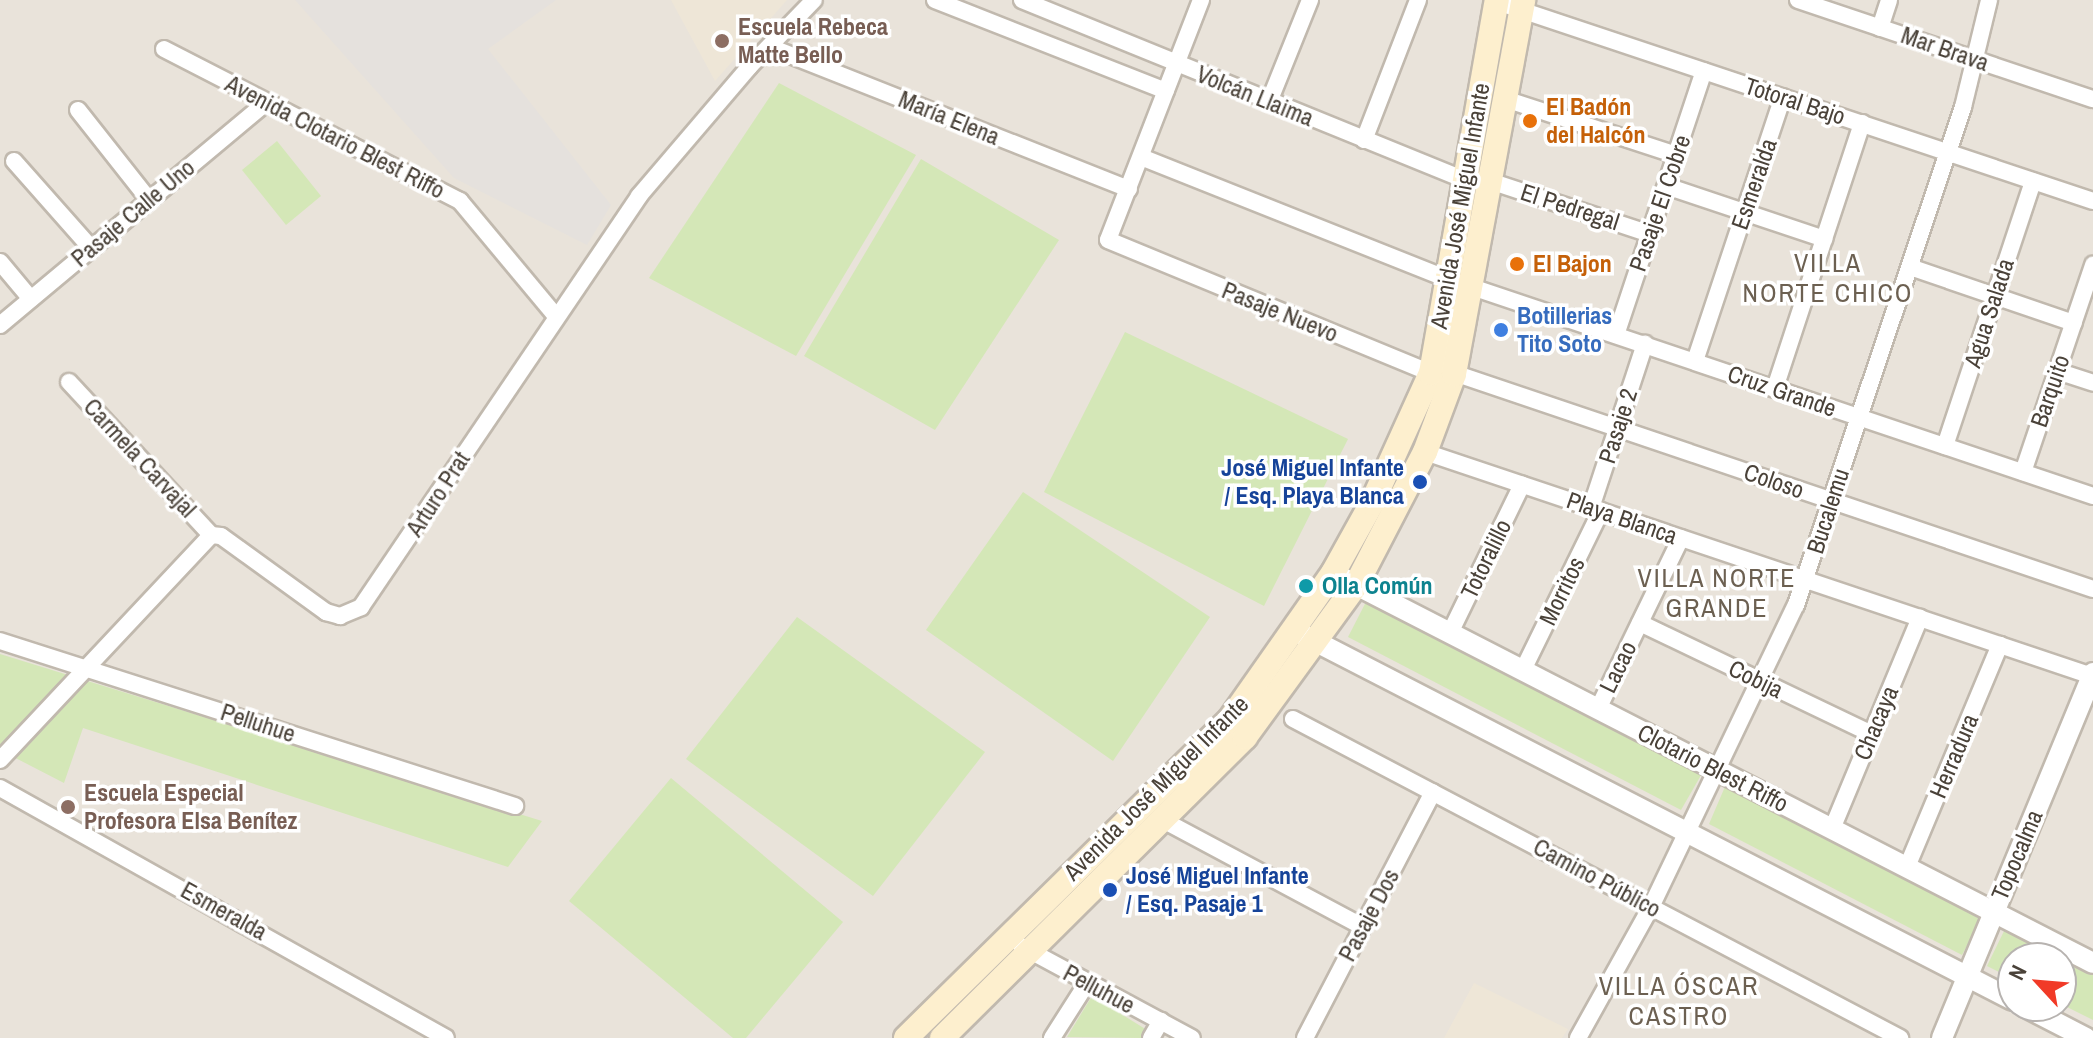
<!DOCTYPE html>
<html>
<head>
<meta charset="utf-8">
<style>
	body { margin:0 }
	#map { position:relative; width:2093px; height:1038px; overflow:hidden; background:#f5f2ec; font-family:"Archivo Narrow",sans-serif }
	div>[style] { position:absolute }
	.residential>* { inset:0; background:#e9e3da }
	.industrial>* { inset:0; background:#e5e1dd }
	.education>* { inset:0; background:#eee6d7 }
	.green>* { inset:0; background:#d4e7b7 }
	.roads { filter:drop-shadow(2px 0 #c1b9ae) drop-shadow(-2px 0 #c1b9ae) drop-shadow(0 2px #c1b9ae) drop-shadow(0 -2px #c1b9ae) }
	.minor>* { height:16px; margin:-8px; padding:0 8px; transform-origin:8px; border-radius:8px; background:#fff }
	.tertiary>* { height:20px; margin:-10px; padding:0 10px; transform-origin:10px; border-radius:10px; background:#fff }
	.secondary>* { height:24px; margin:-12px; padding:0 12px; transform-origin:12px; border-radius:12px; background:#fdefce }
	.dots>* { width:22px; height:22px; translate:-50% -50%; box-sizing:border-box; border:4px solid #fff; border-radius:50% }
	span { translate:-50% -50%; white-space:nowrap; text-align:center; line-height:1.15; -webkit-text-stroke:7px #fff; paint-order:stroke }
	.education-label { font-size:24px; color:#785e54; font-weight:700 }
	.left { translate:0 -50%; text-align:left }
	.street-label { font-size:24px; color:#4a4239 }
	.food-label { font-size:24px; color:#c56008; font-weight:700 }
	.shop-label { font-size:24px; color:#366cbe; font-weight:700 }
	.transit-label { font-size:24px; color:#164399; font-weight:700 }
	.right { translate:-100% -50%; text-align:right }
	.culture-label { font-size:24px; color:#0d838f; font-weight:700 }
	.neighbourhood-label { font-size:26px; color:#6c6051; letter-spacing:2px }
	.north { position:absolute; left:1997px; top:942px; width:80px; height:80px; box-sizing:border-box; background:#fff; border:2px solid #b7b3b0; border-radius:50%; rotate:296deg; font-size:22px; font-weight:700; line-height:32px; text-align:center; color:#4a4239 }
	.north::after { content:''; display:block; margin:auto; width:28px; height:36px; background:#f13a27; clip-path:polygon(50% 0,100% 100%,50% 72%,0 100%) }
</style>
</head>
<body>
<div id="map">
	<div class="residential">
		<div style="clip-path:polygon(evenodd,0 0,2093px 0,2093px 1038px,0 1038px,0 0,2013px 958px,2061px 958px,2061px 1006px,2013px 1006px,2013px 958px)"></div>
	</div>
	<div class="industrial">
		<div style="clip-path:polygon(295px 0,556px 0,488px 49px,611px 205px,587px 245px,454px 178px)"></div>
	</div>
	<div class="education">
		<div style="clip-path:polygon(671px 0,787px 0,715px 81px)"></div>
		<div style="clip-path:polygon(1474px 983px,1568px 1029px,1562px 1038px,1444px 1038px)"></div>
	</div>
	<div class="green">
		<div style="clip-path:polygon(779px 83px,916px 155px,796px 356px,649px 278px)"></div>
		<div style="clip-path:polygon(277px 141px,321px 196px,286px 225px,242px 170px)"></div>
		<div style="clip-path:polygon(921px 159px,1059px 240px,935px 430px,804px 356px)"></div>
		<div style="clip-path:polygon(1125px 332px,1348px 439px,1264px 606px,1044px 492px)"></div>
		<div style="clip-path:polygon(1023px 492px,1210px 617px,1113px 761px,926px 630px)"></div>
		<div style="clip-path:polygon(1367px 600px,1704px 770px,1681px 810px,1348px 637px)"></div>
		<div style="clip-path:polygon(797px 617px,985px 752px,873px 896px,686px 759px)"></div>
		<div style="clip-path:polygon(0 654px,542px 821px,508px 867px,83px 728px,64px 783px,0 750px)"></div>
		<div style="clip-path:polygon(671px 778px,843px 922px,746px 1038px,733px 1038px,569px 901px)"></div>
		<div style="clip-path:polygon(1727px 782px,1983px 915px,1962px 955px,1709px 824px)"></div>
		<div style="clip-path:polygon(2006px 927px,2093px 972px,2093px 1020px,2061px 1004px,2061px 958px,2013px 958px,2013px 979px,1987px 966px)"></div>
		<div style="clip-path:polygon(1092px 996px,1147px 1030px,1143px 1038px,1067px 1037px)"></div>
	</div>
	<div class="roads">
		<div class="minor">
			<div style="left:935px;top:0;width:248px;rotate:21.5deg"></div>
			<div style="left:1022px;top:0;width:478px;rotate:22.1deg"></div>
			<div style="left:1465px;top:180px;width:25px;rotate:2deg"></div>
			<div style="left:1490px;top:181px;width:169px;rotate:18.3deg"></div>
			<div style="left:1201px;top:0;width:257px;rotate:111.2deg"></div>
			<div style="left:1108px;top:240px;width:349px;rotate:22.4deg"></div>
			<div style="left:1431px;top:373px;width:26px;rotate:2deg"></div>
			<div style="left:1457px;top:374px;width:671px;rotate:18.68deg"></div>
			<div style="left:1798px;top:0;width:311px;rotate:18.6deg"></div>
			<div style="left:1497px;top:2px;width:628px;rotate:18.46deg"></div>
			<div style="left:1880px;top:28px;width:29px;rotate:-72deg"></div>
			<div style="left:770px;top:47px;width:386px;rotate:21.6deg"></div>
			<div style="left:164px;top:49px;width:333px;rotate:27.2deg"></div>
			<div style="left:460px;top:201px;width:148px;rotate:50.2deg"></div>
			<div style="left:1505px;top:99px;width:180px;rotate:18.1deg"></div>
			<div style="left:1269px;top:102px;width:110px;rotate:-68.1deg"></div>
			<div style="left:78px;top:110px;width:115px;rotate:51.7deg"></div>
			<div style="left:1364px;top:140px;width:150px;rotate:-68.9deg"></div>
			<div style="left:1141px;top:157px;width:330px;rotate:21.7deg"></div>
			<div style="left:1448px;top:279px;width:681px;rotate:18.59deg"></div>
			<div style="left:14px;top:161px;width:116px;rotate:48.5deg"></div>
			<div style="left:1666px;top:186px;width:167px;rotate:18.5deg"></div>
			<div style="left:0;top:262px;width:48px;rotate:50deg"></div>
			<div style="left:1910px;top:267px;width:173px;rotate:18.9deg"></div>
			<div style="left:0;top:325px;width:348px;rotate:-39.9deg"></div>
			<div style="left:1616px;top:335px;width:278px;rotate:-71.6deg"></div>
			<div style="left:1695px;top:361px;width:278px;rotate:-71.6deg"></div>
			<div style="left:2057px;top:371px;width:38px;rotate:18deg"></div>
			<div style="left:69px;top:382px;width:209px;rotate:47.1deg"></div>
			<div style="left:1775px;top:388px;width:279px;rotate:-71.8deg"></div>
			<div style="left:1945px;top:446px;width:279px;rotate:-71.6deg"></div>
			<div style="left:1425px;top:452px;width:704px;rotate:18.56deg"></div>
			<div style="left:2023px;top:472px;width:219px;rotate:-71.3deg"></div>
			<div style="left:1591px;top:508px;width:173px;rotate:-71.8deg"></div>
			<div style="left:1640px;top:623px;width:257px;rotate:25.6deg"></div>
			<div style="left:1450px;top:633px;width:165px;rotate:-64.1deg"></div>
			<div style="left:0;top:641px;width:541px;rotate:17.76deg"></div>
			<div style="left:1523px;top:670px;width:177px;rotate:-63.9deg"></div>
			<div style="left:1598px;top:709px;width:190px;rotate:-64.1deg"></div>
			<div style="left:1293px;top:719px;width:686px;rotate:27.72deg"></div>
			<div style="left:0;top:760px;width:308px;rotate:-46.8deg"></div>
			<div style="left:211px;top:535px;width:10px;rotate:6deg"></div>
			<div style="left:221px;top:536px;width:130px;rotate:35.9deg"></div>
			<div style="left:326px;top:612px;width:15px;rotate:16deg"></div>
			<div style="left:340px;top:616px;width:23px;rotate:-23deg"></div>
			<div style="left:361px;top:607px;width:496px;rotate:-55.9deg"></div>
			<div style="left:639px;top:196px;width:170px;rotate:-49.5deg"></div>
			<div style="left:749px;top:67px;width:93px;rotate:-45.9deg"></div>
			<div style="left:0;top:788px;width:511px;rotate:29.27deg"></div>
			<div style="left:1161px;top:819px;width:229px;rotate:28.1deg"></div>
			<div style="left:1832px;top:829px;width:229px;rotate:-67.4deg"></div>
			<div style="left:1907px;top:867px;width:241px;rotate:-67.3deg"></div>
			<div style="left:1021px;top:946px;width:194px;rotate:28.3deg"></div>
			<div style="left:1052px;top:1038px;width:65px;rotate:-57.5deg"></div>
			<div style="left:1151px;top:1038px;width:20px;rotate:-60deg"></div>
			<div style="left:1305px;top:1038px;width:277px;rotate:-62.5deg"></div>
			<div style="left:1578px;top:1038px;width:150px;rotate:-60.9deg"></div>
			<div style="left:1651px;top:907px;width:335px;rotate:-64.4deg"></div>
			<div style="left:1796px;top:605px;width:525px;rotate:-71.46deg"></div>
			<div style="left:1963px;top:107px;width:110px;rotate:-76.3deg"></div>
		</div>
		<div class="tertiary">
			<div style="left:1333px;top:573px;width:854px;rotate:27.16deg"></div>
			<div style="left:1303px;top:635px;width:798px;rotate:27.21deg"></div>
			<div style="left:2024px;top:1006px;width:70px;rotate:27.3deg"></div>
			<div style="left:1942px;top:1038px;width:395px;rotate:-67.5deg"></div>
		</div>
		<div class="secondary">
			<div style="left:906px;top:1038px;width:453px;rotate:-44.5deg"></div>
			<div style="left:1229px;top:721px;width:181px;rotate:-54.9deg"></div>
			<div style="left:1333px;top:573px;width:80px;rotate:-60.9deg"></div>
			<div style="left:1372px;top:503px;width:143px;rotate:-65.6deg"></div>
			<div style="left:1431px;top:373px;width:379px;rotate:-80deg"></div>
			<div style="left:942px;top:1038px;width:427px;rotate:-44.8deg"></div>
			<div style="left:1245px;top:737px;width:188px;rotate:-53.9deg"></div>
			<div style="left:1356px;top:585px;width:150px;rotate:-62.6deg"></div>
			<div style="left:1425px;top:452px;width:83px;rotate:-69.6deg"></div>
			<div style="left:1454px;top:374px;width:380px;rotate:-79.5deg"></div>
		</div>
	</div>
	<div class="dots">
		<div style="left:722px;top:41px;background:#8d6e63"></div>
		<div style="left:1530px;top:121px;background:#e8710a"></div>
		<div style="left:1517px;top:264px;background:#e8710a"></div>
		<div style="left:1501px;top:330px;background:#3f7fe0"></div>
		<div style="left:1420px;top:482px;background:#1a4fb4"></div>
		<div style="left:1306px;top:586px;background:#0f9aa8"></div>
		<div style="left:68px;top:807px;background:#8d6e63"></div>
		<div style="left:1110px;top:890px;background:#1a4fb4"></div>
	</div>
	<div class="education-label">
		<span class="left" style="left:738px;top:41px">Escuela Rebeca<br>Matte Bello</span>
		<span class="left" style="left:84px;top:807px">Escuela Especial<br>Profesora Elsa Benítez</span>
	</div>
	<div class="street-label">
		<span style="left:1945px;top:49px;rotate:19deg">Mar Brava</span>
		<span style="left:1255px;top:96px;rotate:22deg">Volcán Llaima</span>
		<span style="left:1795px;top:101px;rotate:18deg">Totoral Bajo</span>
		<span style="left:949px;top:118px;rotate:22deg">María Elena</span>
		<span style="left:335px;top:137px;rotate:27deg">Avenida Clotario Blest Riffo</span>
		<span style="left:1754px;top:184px;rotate:-71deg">Esmeralda</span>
		<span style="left:1660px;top:203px;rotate:-71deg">Pasaje El Cobre</span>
		<span style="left:1460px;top:206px;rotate:-80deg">Avenida José Miguel Infante</span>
		<span style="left:1570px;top:207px;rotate:18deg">El Pedregal</span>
		<span style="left:133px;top:213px;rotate:-40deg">Pasaje Calle Uno</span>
		<span style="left:1280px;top:312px;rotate:22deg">Pasaje Nuevo</span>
		<span style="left:1989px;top:313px;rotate:-72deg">Agua Salada</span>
		<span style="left:1782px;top:391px;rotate:19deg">Cruz Grande</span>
		<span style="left:2050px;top:391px;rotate:-71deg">Barquito</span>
		<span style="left:1618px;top:426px;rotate:-72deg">Pasaje 2</span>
		<span style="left:140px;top:458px;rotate:47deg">Carmela Carvajal</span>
		<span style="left:1774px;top:481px;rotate:19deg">Coloso</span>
		<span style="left:438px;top:494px;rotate:-57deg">Arturo Prat</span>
		<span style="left:1828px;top:511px;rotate:-72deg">Bucalemu</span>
		<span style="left:1622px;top:518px;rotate:19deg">Playa Blanca</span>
		<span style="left:1486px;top:559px;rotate:-64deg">Totoralillo</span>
		<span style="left:1562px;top:591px;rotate:-64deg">Morritos</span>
		<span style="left:1618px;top:667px;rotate:-64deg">Lacao</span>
		<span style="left:1756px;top:679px;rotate:26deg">Cobija</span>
		<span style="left:258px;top:723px;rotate:18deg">Pelluhue</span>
		<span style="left:1876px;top:723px;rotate:-67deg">Chacaya</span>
		<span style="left:1954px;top:756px;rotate:-67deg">Herradura</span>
		<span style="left:1713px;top:768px;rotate:27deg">Clotario Blest Riffo</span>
		<span style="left:1156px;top:788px;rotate:-45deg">Avenida José Miguel Infante</span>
		<span style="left:2017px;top:855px;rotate:-67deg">Topocalma</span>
		<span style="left:1597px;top:878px;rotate:28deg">Camino Público</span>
		<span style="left:224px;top:911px;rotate:29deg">Esmeralda</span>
		<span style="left:1369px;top:915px;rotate:-62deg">Pasaje Dos</span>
		<span style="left:1099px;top:989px;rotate:28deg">Pelluhue</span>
	</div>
	<div class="food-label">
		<span class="left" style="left:1546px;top:121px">El Badón<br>del Halcón</span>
		<span class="left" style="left:1533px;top:264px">El Bajon</span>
	</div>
	<div class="shop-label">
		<span class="left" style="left:1517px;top:330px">Botillerias<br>Tito Soto</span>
	</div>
	<div class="transit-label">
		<span class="right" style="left:1404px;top:482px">José Miguel Infante<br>/ Esq. Playa Blanca</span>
		<span class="left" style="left:1126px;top:890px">José Miguel Infante<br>/ Esq. Pasaje 1</span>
	</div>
	<div class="culture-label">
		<span class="left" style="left:1322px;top:586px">Olla Común</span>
	</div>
	<div class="neighbourhood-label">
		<span style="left:1828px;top:278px">VILLA<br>NORTE CHICO</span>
		<span style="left:1717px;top:593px">VILLA NORTE<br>GRANDE</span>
		<span style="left:1679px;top:1001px">VILLA ÓSCAR<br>CASTRO</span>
	</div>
	<div class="north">N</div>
</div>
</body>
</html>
